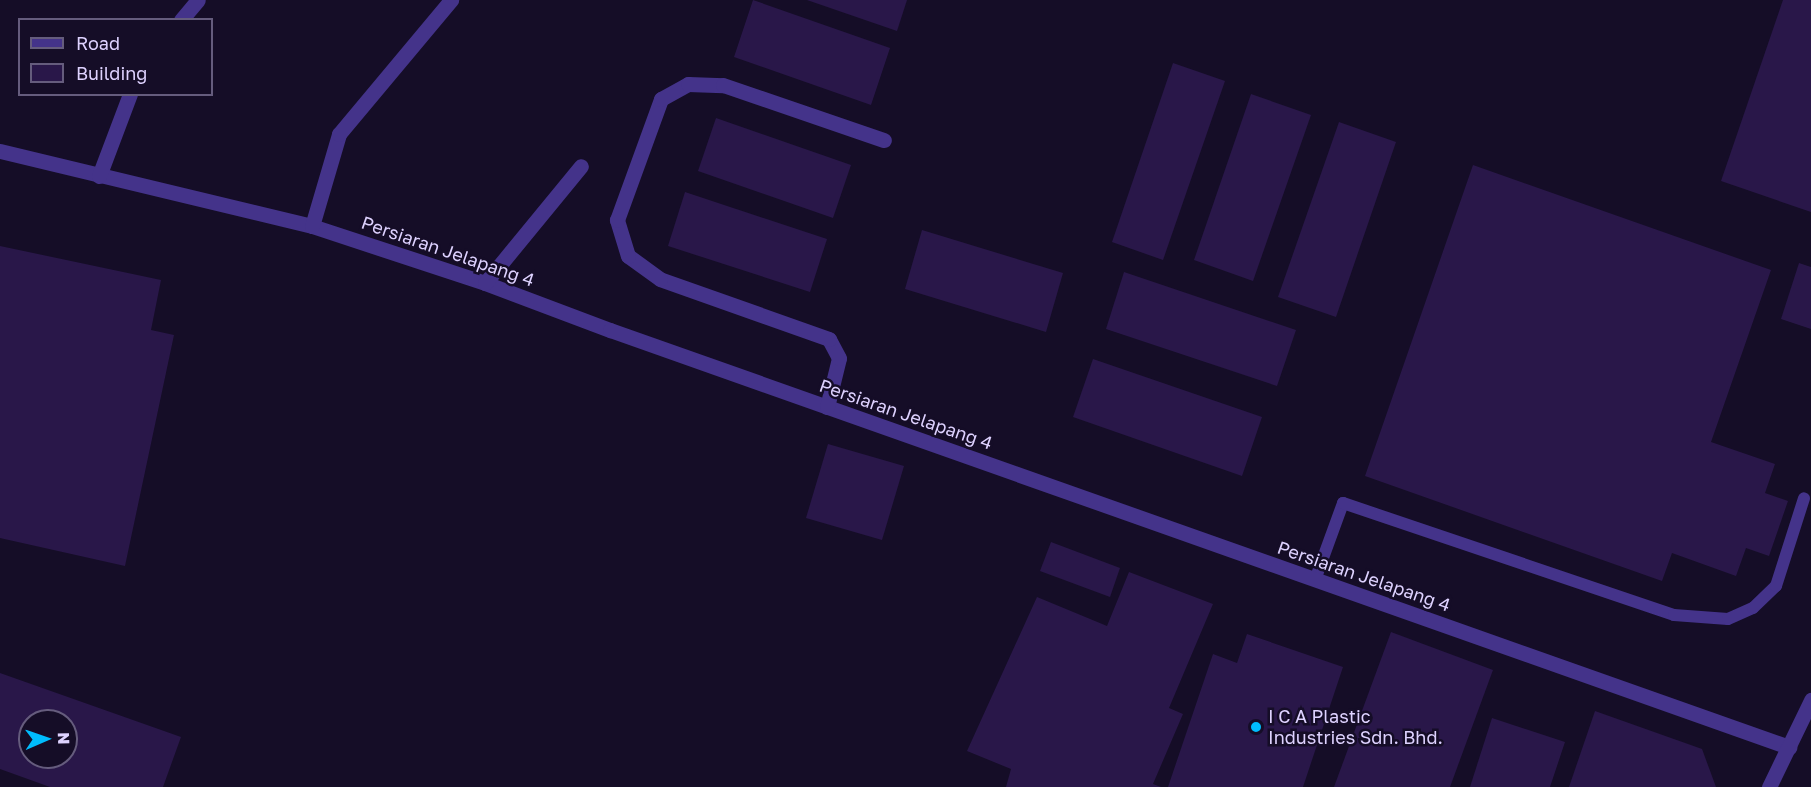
<!DOCTYPE html>
<html>
<head>
<meta charset="utf-8">
<style>
	body { margin:0 }
	#map { position:relative; width:1811px; height:787px; overflow:hidden; background:#150d27; font-family:"Golos Text",sans-serif }
	div>[style] { position:absolute }
	.building>* { inset:0; background:#291749 }
	.lane>* { height:12px; margin:-6px; padding:0 6px; transform-origin:6px; border-radius:6px; background:#44338a }
	.street>* { height:15px; margin:-7.5px; padding:0 7.5px; transform-origin:7.5px; border-radius:7.5px; background:#44338a }
	.dots>* { width:16px; height:16px; translate:-50% -50%; box-sizing:border-box; border:3px solid #150d27; border-radius:50% }
	span { translate:-50% -50%; white-space:nowrap; text-align:center; line-height:1.15; -webkit-text-stroke:5px #150d27; paint-order:stroke }
	.street-label { font-size:18px; color:#ded2ff }
	.poi-label { font-size:18px; color:#ded2ff }
	.left { translate:0 -50%; text-align:left }
	.legend { position:absolute; left:18px; top:18px; width:195px; height:78px; box-sizing:border-box; background:#150d27; border:2px solid #655c7d; margin:0; padding:8px 10px; list-style:none; font-size:18px; color:#ded2ff }
	.legend li { display:flex; align-items:center; gap:12px; height:30px }
	.legend b { width:30px; border:2px solid #655c7d }
	.north { position:absolute; left:18px; top:709px; width:60px; height:60px; box-sizing:border-box; background:#150d27; border:2px solid #655c7d; border-radius:50%; rotate:88deg; font-size:16px; font-weight:700; line-height:24px; text-align:center; color:#ded2ff }
	.north::after { content:''; display:block; margin:auto; width:21px; height:27px; background:#00bcfd; clip-path:polygon(50% 0,100% 100%,50% 72%,0 100%) }
</style>
</head>
<body>
<div id="map">
	<div class="building">
		<div style="clip-path:polygon(753px 0,890px 48px,871px 105px,734px 57px)"></div>
		<div style="clip-path:polygon(807px 0,907px 0,897px 31px)"></div>
		<div style="clip-path:polygon(1783px 0,1811px 0,1811px 212px,1721px 181px)"></div>
		<div style="clip-path:polygon(1173px 63px,1225px 81px,1163px 260px,1112px 242px)"></div>
		<div style="clip-path:polygon(1251px 94px,1311px 115px,1253px 281px,1194px 260px)"></div>
		<div style="clip-path:polygon(716px 118px,851px 165px,833px 218px,698px 171px)"></div>
		<div style="clip-path:polygon(1339px 122px,1396px 142px,1336px 317px,1278px 297px)"></div>
		<div style="clip-path:polygon(1473px 165px,1771px 270px,1711px 442px,1775px 464px,1765px 493px,1788px 501px,1769px 556px,1746px 548px,1736px 576px,1672px 553px,1662px 581px,1365px 476px)"></div>
		<div style="clip-path:polygon(685px 192px,827px 239px,810px 292px,668px 246px)"></div>
		<div style="clip-path:polygon(922px 230px,1063px 273px,1046px 332px,905px 289px)"></div>
		<div style="clip-path:polygon(0 246px,161px 280px,151px 330px,174px 335px,125px 566px,0 538px)"></div>
		<div style="clip-path:polygon(1799px 263px,1811px 267px,1811px 329px,1781px 319px)"></div>
		<div style="clip-path:polygon(1124px 272px,1296px 330px,1277px 386px,1106px 329px)"></div>
		<div style="clip-path:polygon(1093px 359px,1262px 417px,1242px 476px,1073px 417px)"></div>
		<div style="clip-path:polygon(828px 444px,904px 466px,882px 540px,806px 518px)"></div>
		<div style="clip-path:polygon(1051px 542px,1120px 568px,1110px 597px,1040px 571px)"></div>
		<div style="clip-path:polygon(1129px 572px,1213px 604px,1169px 708px,1183px 714px,1153px 784px,1161px 787px,1006px 787px,1011px 769px,967px 751px,1037px 597px,1107px 626px)"></div>
		<div style="clip-path:polygon(1391px 632px,1493px 670px,1450px 787px,1334px 787px)"></div>
		<div style="clip-path:polygon(1247px 634px,1343px 667px,1303px 787px,1168px 787px,1213px 654px,1237px 663px)"></div>
		<div style="clip-path:polygon(evenodd,0 673px,181px 737px,163px 787px,50px 787px,0 769px,0 673px,30px 721px,66px 721px,66px 757px,30px 757px,30px 721px)"></div>
		<div style="clip-path:polygon(1595px 711px,1702px 749px,1716px 787px,1569px 787px)"></div>
		<div style="clip-path:polygon(1492px 718px,1565px 742px,1550px 787px,1470px 787px)"></div>
	</div>
	<div class="lane">
		<div style="left:1315px;top:580px;width:82px;rotate:-70deg"></div>
		<div style="left:1343px;top:503px;width:349px;rotate:18.7deg"></div>
		<div style="left:1674px;top:615px;width:54px;rotate:4.2deg"></div>
		<div style="left:1728px;top:619px;width:27px;rotate:-24deg"></div>
		<div style="left:1753px;top:608px;width:32px;rotate:-44deg"></div>
		<div style="left:1776px;top:586px;width:92px;rotate:-72.3deg"></div>
	</div>
	<div class="street">
		<div style="left:181px;top:20px;width:26px;rotate:-50deg"></div>
		<div style="left:0;top:151px;width:321px;rotate:13.5deg"></div>
		<div style="left:312px;top:226px;width:182px;rotate:18.2deg"></div>
		<div style="left:485px;top:283px;width:134px;rotate:20.6deg"></div>
		<div style="left:610px;top:330px;width:1251px;rotate:19.48deg"></div>
		<div style="left:99px;top:176px;width:88px;rotate:-69.3deg"></div>
		<div style="left:312px;top:226px;width:96px;rotate:-73.6deg"></div>
		<div style="left:339px;top:134px;width:175px;rotate:-50.1deg"></div>
		<div style="left:485px;top:283px;width:151px;rotate:-50.6deg"></div>
		<div style="left:827px;top:407px;width:50px;rotate:-76.2deg"></div>
		<div style="left:839px;top:358px;width:21px;rotate:-118deg"></div>
		<div style="left:829px;top:339px;width:179px;rotate:-160.5deg"></div>
		<div style="left:660px;top:279px;width:39px;rotate:-144deg"></div>
		<div style="left:628px;top:256px;width:38px;rotate:-107deg"></div>
		<div style="left:617px;top:220px;width:129px;rotate:-70deg"></div>
		<div style="left:661px;top:99px;width:31px;rotate:-29deg"></div>
		<div style="left:688px;top:84px;width:35px;rotate:2deg"></div>
		<div style="left:723px;top:85px;width:170px;rotate:18.9deg"></div>
		<div style="left:1769px;top:787px;width:97px;rotate:-64.2deg"></div>
	</div>
	<div class="dots">
		<div style="left:1256px;top:727px;background:#00bcfd"></div>
	</div>
	<div class="street-label">
		<span style="left:448px;top:251px;rotate:19deg">Persiaran Jelapang 4</span>
		<span style="left:906px;top:414px;rotate:19deg">Persiaran Jelapang 4</span>
		<span style="left:1364px;top:576px;rotate:19deg">Persiaran Jelapang 4</span>
	</div>
	<div class="poi-label">
		<span class="left" style="left:1268px;top:727px">I C A Plastic<br>Industries Sdn. Bhd.</span>
	</div>
	<ul class="legend">
	<li><b style="height:8px;background:#44338a"></b>Road</li>
	<li><b style="height:16px;background:#291749"></b>Building</li>
	</ul>
	<div class="north">N</div>
</div>
</body>
</html>
